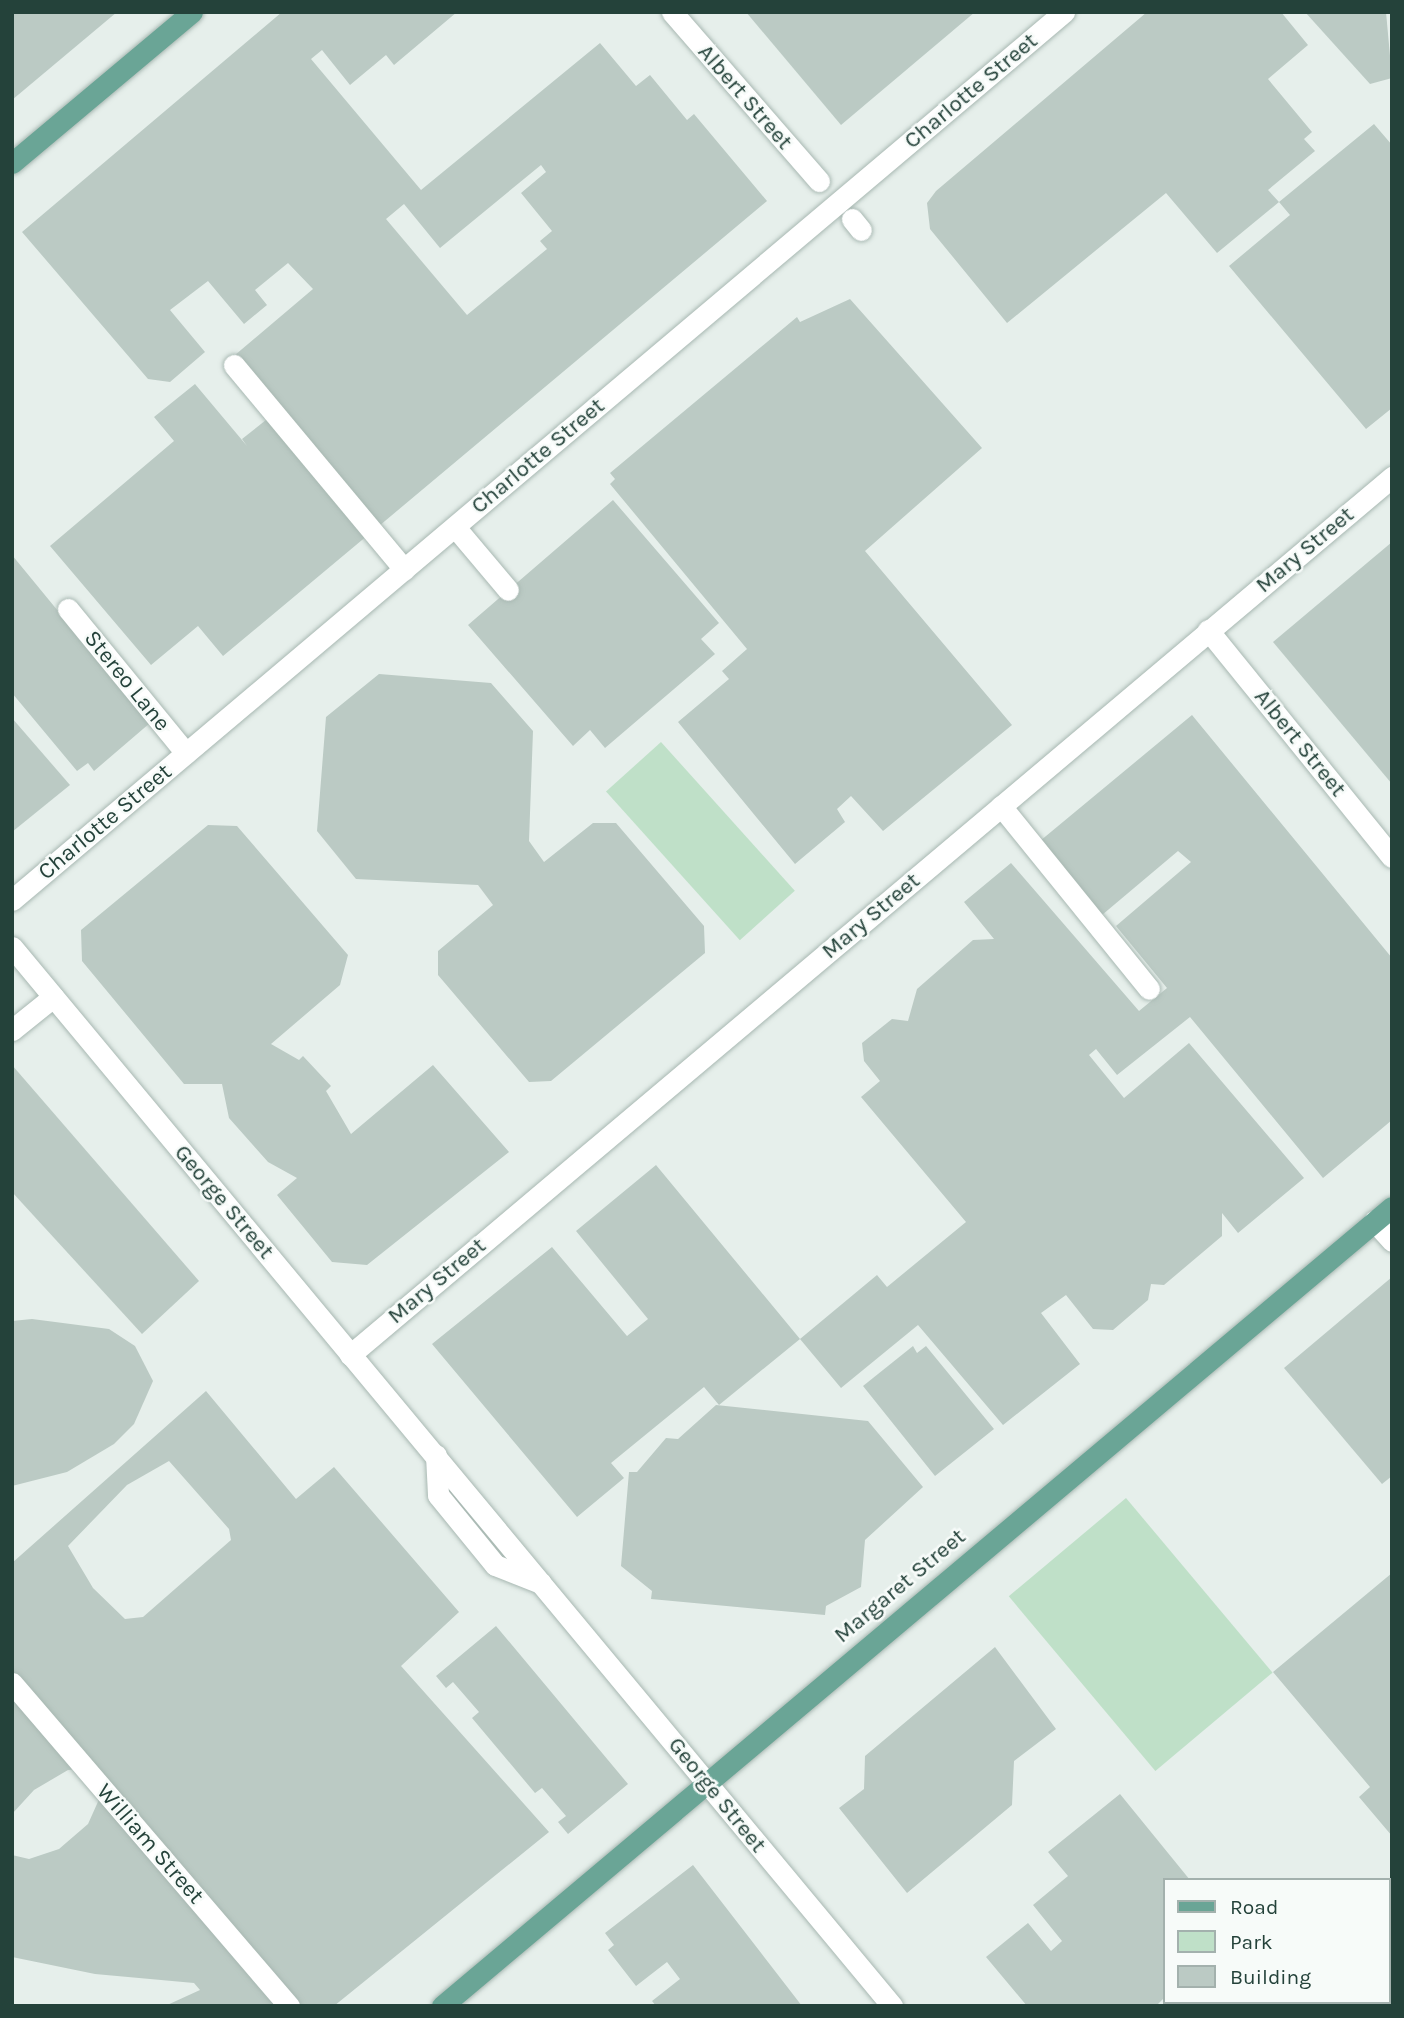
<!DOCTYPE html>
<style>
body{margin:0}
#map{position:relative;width:1404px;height:2018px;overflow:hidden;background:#e6efeb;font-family:Karla,sans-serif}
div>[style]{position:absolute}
.green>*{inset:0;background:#bfe0c8;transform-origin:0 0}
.building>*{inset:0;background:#bbcac4}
.roads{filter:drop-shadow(0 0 2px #a8b8b2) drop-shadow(0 0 2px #a8b8b2)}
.minor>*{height:21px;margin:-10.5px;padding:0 10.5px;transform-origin:10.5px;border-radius:10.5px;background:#fff}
.major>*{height:21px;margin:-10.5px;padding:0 10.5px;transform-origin:10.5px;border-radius:10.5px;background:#6aa596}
span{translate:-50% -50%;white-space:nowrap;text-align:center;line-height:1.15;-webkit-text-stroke:5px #f7fbf9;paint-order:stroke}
.street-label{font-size:23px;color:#24423a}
.frame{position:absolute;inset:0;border:14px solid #24423a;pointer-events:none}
.legend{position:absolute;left:1163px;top:1878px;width:228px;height:126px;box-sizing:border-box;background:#f7fbf9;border:2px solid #a3b1ad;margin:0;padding:9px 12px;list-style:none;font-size:21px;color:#24423a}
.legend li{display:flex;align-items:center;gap:14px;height:35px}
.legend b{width:35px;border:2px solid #a3b1ad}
</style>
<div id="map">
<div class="green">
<i style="left:661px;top:742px;width:200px;height:74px;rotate:48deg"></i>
<i style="left:1126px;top:1498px;width:228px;height:153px;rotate:50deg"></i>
</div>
<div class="building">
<i style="clip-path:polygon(12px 12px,117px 12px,12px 100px)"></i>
<i style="clip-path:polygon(evenodd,282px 12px,457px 12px,394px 65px,386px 55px,350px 85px,322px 50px,311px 59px,421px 190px,600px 43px,636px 86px,650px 75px,687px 120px,694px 114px,767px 201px,379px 526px,235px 355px,313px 289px,288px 263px,255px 290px,267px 305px,244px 324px,208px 281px,170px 310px,205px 352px,170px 382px,148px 379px,22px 232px,282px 12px,541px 165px,546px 172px,521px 193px,552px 231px,540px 241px,547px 249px,467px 315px,386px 219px,404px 204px,440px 248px,541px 165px)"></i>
<i style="clip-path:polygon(746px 12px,975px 12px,841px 125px)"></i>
<i style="clip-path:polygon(1147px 12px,1281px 12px,1308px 45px,1268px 79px,1312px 132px,1304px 139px,1315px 151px,1268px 190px,1279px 202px,1374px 124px,1392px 145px,1392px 408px,1366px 429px,1229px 266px,1290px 215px,1279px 202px,1217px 253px,1166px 193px,1007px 323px,930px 229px,927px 203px,936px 191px)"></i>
<i style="clip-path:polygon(1305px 12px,1386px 12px,1392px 78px,1370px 84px)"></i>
<i style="clip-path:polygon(850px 299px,982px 448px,865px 551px,1012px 725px,883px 831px,851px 796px,837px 809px,845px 822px,795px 864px,678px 722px,729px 679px,722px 671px,747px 649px,610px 484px,615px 479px,610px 473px,797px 317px,800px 322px)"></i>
<i style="clip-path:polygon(195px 384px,247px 446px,242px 439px,271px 416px,368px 535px,223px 656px,198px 626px,151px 665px,50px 546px,174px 441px,154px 417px)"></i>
<i style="clip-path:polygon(613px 500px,719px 623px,701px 639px,715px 654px,605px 748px,590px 730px,573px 746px,468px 625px)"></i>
<i style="clip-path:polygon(1392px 542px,1392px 784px,1273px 642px)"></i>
<i style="clip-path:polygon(12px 555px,150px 723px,94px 771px,88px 763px,77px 771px,12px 693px)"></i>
<i style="clip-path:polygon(379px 674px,491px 683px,533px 731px,529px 841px,544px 862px,593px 823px,616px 823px,704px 926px,705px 953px,551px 1081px,529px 1082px,438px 975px,438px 951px,493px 905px,478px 885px,356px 879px,317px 831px,326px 717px)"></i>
<i style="clip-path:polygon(1192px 715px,1392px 958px,1392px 1120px,1323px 1178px,1190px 1017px,1117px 1075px,1096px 1049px,1089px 1055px,1124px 1098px,1189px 1043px,1304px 1178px,1238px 1233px,1222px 1213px,1222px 1236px,1164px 1285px,1151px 1284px,1148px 1300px,1113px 1330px,1093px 1329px,1066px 1295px,1041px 1313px,1080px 1364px,1003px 1425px,918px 1325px,841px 1388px,800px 1339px,877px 1275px,887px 1287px,966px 1222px,861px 1097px,880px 1081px,864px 1061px,862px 1043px,892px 1019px,908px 1021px,917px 989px,973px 940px,994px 939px,964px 902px,1011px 863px,1139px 1011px,1167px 988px,1116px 926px,1191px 862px,1178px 851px,1102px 915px,1040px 841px)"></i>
<i style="clip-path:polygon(12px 718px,70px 785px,12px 832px)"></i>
<i style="clip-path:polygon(208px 825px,237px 826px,348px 955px,340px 985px,271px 1044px,299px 1060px,303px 1056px,331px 1086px,326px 1091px,351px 1134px,433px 1065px,509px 1152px,367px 1265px,332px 1262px,277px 1195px,297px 1178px,268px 1162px,229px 1118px,222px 1084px,184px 1084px,82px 961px,81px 930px)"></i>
<i style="clip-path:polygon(12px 1065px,199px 1281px,142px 1334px,12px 1192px)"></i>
<i style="clip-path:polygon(656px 1165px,800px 1339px,719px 1405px,704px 1387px,611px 1463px,624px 1478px,577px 1517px,432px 1344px,552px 1247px,627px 1336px,648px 1319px,576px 1231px)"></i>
<i style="clip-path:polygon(1392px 1277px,1392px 1476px,1382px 1484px,1284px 1368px)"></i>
<i style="clip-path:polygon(32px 1319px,109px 1329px,135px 1346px,153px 1381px,134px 1424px,114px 1444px,67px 1472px,12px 1486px,12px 1321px)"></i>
<i style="clip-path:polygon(913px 1346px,917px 1353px,926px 1346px,994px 1429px,935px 1476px,863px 1386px)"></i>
<i style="clip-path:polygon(evenodd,206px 1391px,296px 1499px,334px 1467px,459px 1612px,401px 1666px,549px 1832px,334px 2006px,165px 2006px,200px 1990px,194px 1983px,95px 1974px,12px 1957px,12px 1855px,29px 1859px,59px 1849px,88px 1824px,101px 1795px,80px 1769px,68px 1770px,34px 1790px,12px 1814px,12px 1563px,206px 1391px,169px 1461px,229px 1529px,231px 1540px,143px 1617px,125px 1619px,93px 1588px,68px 1546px,127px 1485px,169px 1461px)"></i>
<i style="clip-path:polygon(716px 1405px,868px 1421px,923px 1487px,865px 1540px,861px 1587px,826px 1606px,825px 1615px,651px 1599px,652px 1591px,621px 1566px,629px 1472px,637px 1472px,666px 1438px,678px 1439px)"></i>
<i style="clip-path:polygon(1392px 1573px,1392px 1836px,1359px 1797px,1370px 1787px,1273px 1672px)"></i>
<i style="clip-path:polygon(496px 1626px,628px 1784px,568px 1834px,558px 1822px,566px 1816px,542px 1788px,535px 1793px,472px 1718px,479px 1712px,453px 1682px,446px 1688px,436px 1676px)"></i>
<i style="clip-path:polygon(995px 1647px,1056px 1729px,1014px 1761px,1012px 1805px,907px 1893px,839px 1808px,864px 1789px,865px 1756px)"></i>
<i style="clip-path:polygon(1120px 1794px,1190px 1880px,1164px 1880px,1164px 1998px,1156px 2006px,1027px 2006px,986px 1957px,1028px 1923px,1051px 1951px,1062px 1941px,1033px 1905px,1068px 1876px,1048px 1852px)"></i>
<i style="clip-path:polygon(693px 1865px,802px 2006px,656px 2006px,652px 2001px,680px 1979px,667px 1962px,636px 1986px,608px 1950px,614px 1945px,605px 1933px)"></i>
</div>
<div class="roads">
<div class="minor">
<i style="left:672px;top:12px;width:224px;rotate:49deg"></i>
<i style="left:852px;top:219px;width:14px;rotate:51deg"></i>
<i style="left:234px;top:365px;width:266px;rotate:50.2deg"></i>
<i style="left:455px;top:527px;width:82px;rotate:49.9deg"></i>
<i style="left:68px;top:609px;width:186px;rotate:50.7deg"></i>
<i style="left:1208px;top:630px;width:292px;rotate:51deg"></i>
<i style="left:1001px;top:806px;width:235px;rotate:51deg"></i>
<i style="left:12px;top:900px;width:1377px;rotate:-40.17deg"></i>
<i style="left:12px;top:947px;width:1377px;rotate:50.27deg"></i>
<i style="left:12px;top:1030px;width:53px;rotate:-38.8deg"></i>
<i style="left:1374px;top:1221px;width:27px;rotate:48deg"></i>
<i style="left:350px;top:1355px;width:1363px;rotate:-40.12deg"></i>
<i style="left:436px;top:1455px;width:40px;rotate:87.1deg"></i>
<i style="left:438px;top:1495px;width:90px;rotate:50.8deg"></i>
<i style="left:495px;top:1565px;width:49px;rotate:21.4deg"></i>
<i style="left:12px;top:1683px;width:426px;rotate:49.4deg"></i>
</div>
<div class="major">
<i style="left:12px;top:163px;width:235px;rotate:-40deg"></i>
<i style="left:1388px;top:1941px;width:5px;rotate:-37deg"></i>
<i style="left:442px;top:2006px;width:1241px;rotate:-40.07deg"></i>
<i style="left:1312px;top:2006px;width:6px;rotate:-45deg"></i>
</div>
</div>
<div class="street-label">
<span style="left:971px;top:91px;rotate:-40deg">Charlotte Street</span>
<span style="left:745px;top:97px;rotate:49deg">Albert Street</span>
<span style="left:538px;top:456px;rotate:-40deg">Charlotte Street</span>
<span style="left:1305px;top:550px;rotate:-40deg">Mary Street</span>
<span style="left:127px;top:681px;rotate:51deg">Stereo Lane</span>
<span style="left:1300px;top:743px;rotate:51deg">Albert Street</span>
<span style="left:105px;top:822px;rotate:-40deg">Charlotte Street</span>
<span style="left:871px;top:916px;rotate:-40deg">Mary Street</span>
<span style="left:224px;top:1202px;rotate:50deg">George Street</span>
<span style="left:437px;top:1281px;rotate:-40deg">Mary Street</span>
<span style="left:900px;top:1586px;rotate:-40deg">Margaret Street</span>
<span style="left:717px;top:1795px;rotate:51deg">George Street</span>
<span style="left:150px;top:1844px;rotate:49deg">William Street</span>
</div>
<div class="frame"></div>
<ul class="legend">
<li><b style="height:9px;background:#6aa596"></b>Road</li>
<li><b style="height:19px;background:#bfe0c8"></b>Park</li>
<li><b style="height:19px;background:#bbcac4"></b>Building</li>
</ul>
</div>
